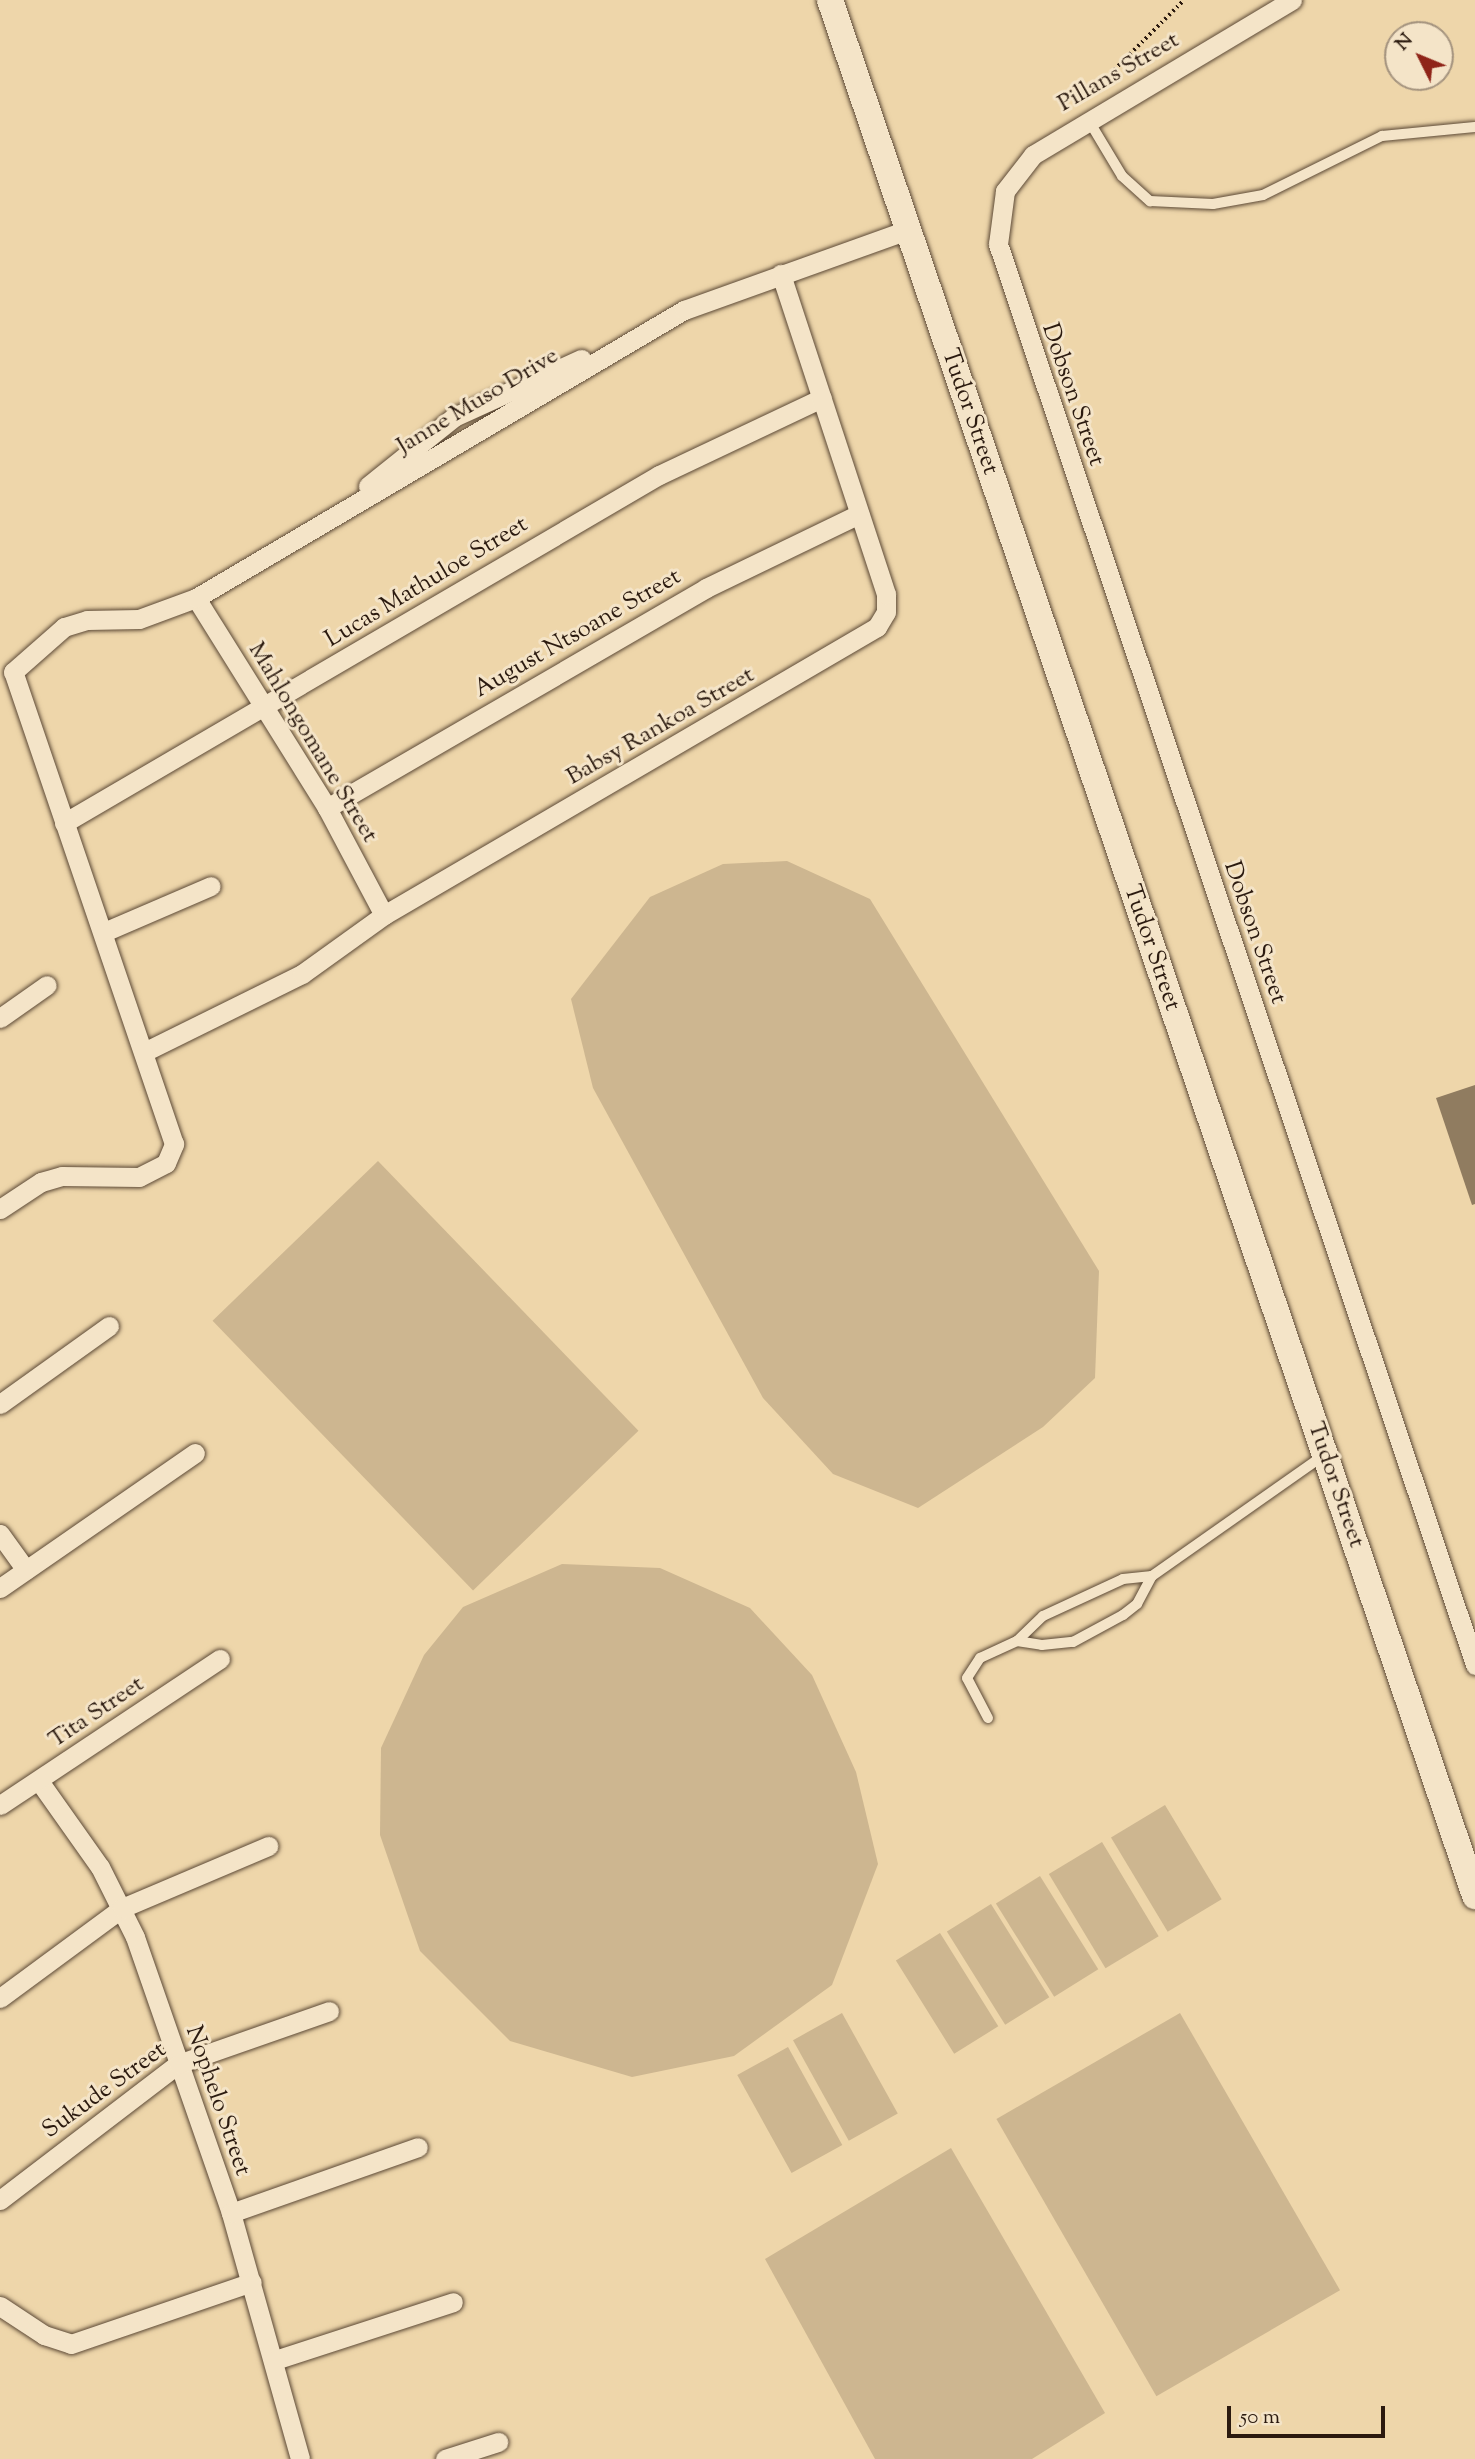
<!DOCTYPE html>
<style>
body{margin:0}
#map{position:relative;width:1475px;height:2459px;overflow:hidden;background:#eed6aa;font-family:"Sorts Mill Goudy",serif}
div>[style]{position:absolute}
.green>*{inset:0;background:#cdb690;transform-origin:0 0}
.building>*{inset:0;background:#907c60}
.path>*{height:3.5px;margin-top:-1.75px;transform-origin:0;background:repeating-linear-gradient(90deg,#2b1a0f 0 2px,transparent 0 5.5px)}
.roads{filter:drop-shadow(0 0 2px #5c4936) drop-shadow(0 0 2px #5c4936)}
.lane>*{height:10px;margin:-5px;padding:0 5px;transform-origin:5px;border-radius:5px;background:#f4e4c8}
.street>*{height:19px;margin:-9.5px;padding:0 9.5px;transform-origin:9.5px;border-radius:9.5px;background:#f4e4c8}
.secondary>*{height:26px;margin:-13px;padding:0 13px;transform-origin:13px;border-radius:13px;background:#f4e4c8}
span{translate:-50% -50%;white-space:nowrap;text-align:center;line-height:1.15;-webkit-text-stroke:6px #f4e4c8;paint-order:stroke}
.street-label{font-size:24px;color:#2b1a0f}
.north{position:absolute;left:1384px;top:21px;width:70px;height:70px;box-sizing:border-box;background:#f4e4c8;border:2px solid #a4937e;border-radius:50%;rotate:313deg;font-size:19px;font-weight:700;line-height:28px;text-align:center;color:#2b1a0f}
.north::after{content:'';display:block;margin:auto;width:24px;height:32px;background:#8f2418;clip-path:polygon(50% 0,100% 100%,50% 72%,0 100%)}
.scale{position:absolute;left:1227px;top:2406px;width:158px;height:32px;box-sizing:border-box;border:4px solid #2b1a0f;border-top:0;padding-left:9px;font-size:21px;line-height:24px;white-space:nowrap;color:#2b1a0f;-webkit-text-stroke:5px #f4e4c8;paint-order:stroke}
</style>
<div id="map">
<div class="green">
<i style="clip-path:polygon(787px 861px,870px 899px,1099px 1271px,1095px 1378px,1043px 1427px,918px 1508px,833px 1474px,763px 1398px,593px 1088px,571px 999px,650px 897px,723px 864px)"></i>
<i style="left:378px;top:1161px;width:375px;height:230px;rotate:46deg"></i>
<i style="clip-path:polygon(562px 1564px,660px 1568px,750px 1608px,812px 1675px,856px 1772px,878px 1864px,832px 1985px,734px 2056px,632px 2077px,510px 2041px,420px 1951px,380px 1835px,381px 1748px,424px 1655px,463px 1607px)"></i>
<i style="left:1165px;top:1805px;width:110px;height:63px;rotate:59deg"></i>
<i style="left:1102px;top:1842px;width:110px;height:62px;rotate:59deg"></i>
<i style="left:1040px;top:1876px;width:110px;height:52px;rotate:58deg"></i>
<i style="left:991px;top:1904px;width:110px;height:52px;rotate:58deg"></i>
<i style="left:940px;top:1933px;width:110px;height:52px;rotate:58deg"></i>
<i style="left:842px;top:2013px;width:115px;height:56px;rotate:61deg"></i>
<i style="left:1180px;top:2013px;width:320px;height:212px;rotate:60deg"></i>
<i style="left:788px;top:2047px;width:112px;height:58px;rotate:61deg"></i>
<i style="clip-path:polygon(951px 2148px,1105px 2413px,1032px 2459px,875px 2459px,765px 2259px)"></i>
</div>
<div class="building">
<i style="clip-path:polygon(1475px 1085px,1475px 1204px,1472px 1205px,1436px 1098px)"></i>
</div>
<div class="path">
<i style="left:1087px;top:97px;width:137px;rotate:-45deg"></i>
</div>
<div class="roads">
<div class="lane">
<i style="left:1089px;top:121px;width:64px;rotate:59deg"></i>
<i style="left:1122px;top:176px;width:38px;rotate:42deg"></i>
<i style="left:1150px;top:201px;width:63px;rotate:2.7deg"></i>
<i style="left:1213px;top:204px;width:51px;rotate:-10.2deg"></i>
<i style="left:1263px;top:195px;width:133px;rotate:-26.4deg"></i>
<i style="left:1382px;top:136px;width:93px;rotate:-5.5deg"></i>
<i style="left:1017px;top:1641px;width:25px;rotate:9deg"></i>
<i style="left:1042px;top:1645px;width:31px;rotate:-6deg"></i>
<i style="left:1073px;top:1642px;width:57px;rotate:-28.4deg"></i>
<i style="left:1123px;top:1615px;width:18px;rotate:-38deg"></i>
<i style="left:1137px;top:1604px;width:32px;rotate:-62deg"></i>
<i style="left:1152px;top:1576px;width:210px;rotate:-35.1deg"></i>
<i style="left:988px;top:1718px;width:45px;rotate:-117.7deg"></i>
<i style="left:967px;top:1678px;width:24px;rotate:-57deg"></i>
<i style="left:980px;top:1658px;width:41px;rotate:-24.7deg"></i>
<i style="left:1017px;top:1641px;width:36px;rotate:-44deg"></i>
<i style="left:1043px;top:1616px;width:88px;rotate:-24.8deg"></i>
<i style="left:1123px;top:1579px;width:29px;rotate:-6deg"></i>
</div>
<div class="street">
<i style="left:1292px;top:0;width:302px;rotate:149.1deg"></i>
<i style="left:1033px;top:155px;width:46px;rotate:127.9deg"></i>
<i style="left:1005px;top:191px;width:53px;rotate:97.5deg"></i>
<i style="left:998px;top:244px;width:1499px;rotate:71.44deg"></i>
<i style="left:368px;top:486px;width:110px;rotate:-38.7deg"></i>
<i style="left:454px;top:417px;width:140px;rotate:-24.5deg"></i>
<i style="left:196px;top:598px;width:248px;rotate:58deg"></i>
<i style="left:327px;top:808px;width:121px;rotate:62deg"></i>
<i style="left:13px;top:672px;width:68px;rotate:-41.4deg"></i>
<i style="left:64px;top:627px;width:24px;rotate:-17deg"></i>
<i style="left:87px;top:620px;width:52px;rotate:-1.1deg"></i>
<i style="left:139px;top:619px;width:61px;rotate:-20.2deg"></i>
<i style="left:196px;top:598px;width:567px;rotate:-30.55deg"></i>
<i style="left:684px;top:310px;width:238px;rotate:-19.7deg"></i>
<i style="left:327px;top:808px;width:438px;rotate:-30.1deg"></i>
<i style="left:706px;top:588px;width:170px;rotate:-25.8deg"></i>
<i style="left:64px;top:823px;width:689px;rotate:-30.32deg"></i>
<i style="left:659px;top:475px;width:180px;rotate:-25.3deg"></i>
<i style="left:104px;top:932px;width:116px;rotate:-23.3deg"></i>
<i style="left:0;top:1018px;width:57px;rotate:-35.1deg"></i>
<i style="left:146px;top:1051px;width:174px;rotate:-26.3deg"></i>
<i style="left:302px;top:974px;width:101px;rotate:-35.7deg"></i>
<i style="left:384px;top:915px;width:571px;rotate:-30.29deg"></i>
<i style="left:877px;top:627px;width:17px;rotate:-59deg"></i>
<i style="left:886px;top:612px;width:18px;rotate:-90deg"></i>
<i style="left:886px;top:594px;width:337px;rotate:-108.2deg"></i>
<i style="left:0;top:1209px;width:49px;rotate:-33.4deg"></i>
<i style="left:41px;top:1182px;width:22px;rotate:-16deg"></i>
<i style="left:62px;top:1176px;width:77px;rotate:0.7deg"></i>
<i style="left:139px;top:1177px;width:30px;rotate:-27deg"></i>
<i style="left:166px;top:1163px;width:21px;rotate:-67deg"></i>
<i style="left:174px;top:1144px;width:499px;rotate:-108.8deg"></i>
<i style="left:0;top:1404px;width:134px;rotate:-35.6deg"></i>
<i style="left:0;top:1534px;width:44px;rotate:54.2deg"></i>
<i style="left:0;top:1588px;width:237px;rotate:-34.7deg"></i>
<i style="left:39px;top:1781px;width:105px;rotate:54.7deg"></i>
<i style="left:100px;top:1867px;width:78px;rotate:63.4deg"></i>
<i style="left:135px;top:1937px;width:292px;rotate:70.8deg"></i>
<i style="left:231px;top:2213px;width:255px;rotate:74.3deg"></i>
<i style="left:0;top:1805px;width:264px;rotate:-33.6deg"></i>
<i style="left:0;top:1998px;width:152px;rotate:-36.4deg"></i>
<i style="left:122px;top:1908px;width:159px;rotate:-23deg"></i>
<i style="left:0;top:2200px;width:224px;rotate:-37.4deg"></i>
<i style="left:178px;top:2064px;width:160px;rotate:-19.3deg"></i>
<i style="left:231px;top:2213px;width:198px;rotate:-19.4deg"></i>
<i style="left:0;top:2306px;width:53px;rotate:33.4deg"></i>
<i style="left:44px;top:2335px;width:28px;rotate:18deg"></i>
<i style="left:71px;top:2344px;width:191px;rotate:-18.9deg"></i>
<i style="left:275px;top:2360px;width:187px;rotate:-18deg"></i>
<i style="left:445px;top:2459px;width:56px;rotate:-17.8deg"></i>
</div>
<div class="secondary">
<i style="left:830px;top:0;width:2003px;rotate:71.21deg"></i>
</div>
</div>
<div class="street-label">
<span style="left:1119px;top:73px;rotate:-30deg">Pillans Street</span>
<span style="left:1072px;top:395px;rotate:71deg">Dobson Street</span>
<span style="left:478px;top:402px;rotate:-31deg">Janne Muso Drive</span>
<span style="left:969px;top:412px;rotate:71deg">Tudor Street</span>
<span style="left:427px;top:583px;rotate:-31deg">Lucas Mathuloe Street</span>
<span style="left:578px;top:634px;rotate:-30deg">August Ntsoane Street</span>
<span style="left:661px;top:727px;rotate:-30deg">Babsy Rankoa Street</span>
<span style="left:312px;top:743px;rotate:59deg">Mahlongomane Street</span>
<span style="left:1254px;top:933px;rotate:71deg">Dobson Street</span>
<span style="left:1151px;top:948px;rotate:71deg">Tudor Street</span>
<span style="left:1335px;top:1485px;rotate:71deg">Tudor Street</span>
<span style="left:97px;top:1713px;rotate:-34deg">Tita Street</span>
<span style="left:105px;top:2091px;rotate:-36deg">Sukude Street</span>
<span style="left:217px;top:2101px;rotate:71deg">Nophelo Street</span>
</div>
<div class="north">N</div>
<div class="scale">50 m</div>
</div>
